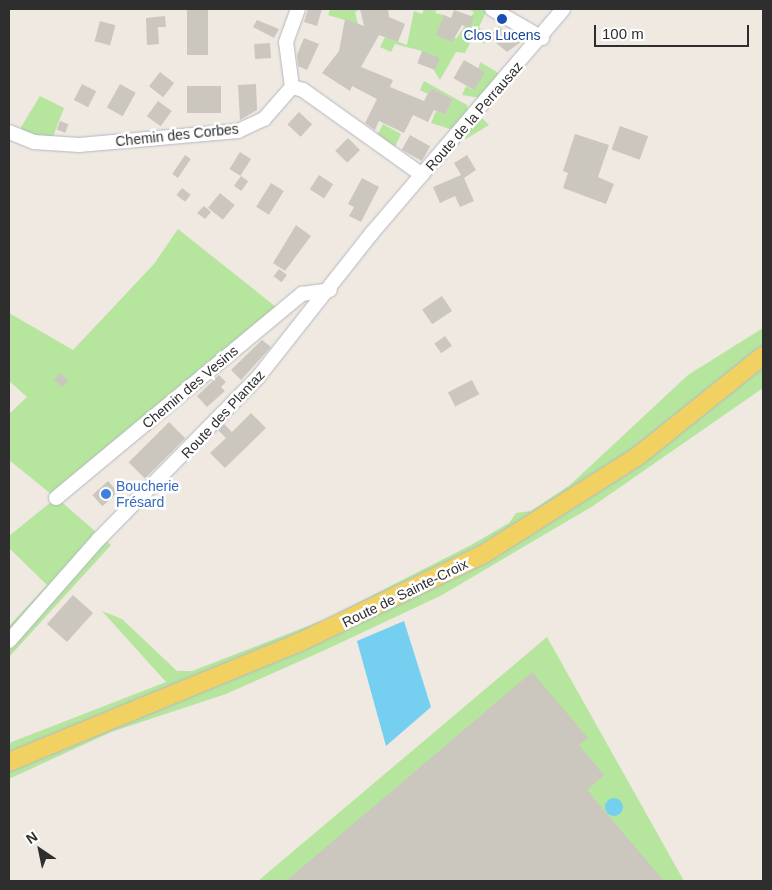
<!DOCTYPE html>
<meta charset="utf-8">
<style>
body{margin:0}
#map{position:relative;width:772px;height:890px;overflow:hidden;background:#efe9e1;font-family:Arial,sans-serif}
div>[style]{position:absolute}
.green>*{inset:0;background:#b6e59e}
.water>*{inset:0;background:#75cff0}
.round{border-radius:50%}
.building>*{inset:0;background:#cbc7bf;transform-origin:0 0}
.roads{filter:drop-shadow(0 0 1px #b4b7c1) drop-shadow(0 0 1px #b4b7c1)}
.minor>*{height:14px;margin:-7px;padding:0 7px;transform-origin:7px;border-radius:7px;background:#fff}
.major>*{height:18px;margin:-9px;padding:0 9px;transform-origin:9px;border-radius:9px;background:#f2d163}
.dots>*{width:14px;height:14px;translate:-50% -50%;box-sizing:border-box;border:2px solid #fff;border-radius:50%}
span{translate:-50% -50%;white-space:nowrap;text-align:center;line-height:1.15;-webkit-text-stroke:5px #fff;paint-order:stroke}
.transit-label{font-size:14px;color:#164399}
.street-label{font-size:14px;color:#2e2e2e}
.shop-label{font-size:14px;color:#366cbe}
.left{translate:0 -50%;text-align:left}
.frame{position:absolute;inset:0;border:10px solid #2e2e2e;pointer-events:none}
.north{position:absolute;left:15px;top:825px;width:50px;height:50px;-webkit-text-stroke:4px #fff;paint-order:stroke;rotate:326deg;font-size:14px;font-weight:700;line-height:20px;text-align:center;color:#2e2e2e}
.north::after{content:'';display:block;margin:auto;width:18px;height:22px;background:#2e2e2e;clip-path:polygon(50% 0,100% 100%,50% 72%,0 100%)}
.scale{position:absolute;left:594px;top:25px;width:155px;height:22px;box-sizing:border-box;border:2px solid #2e2e2e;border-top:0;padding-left:6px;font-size:15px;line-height:18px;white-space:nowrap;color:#2e2e2e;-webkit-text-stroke:4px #fff;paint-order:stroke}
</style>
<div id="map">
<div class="green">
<i style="clip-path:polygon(330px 9px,360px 9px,355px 12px,358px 24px,328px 15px)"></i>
<i style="clip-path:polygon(424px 9px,437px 9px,435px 13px,444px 15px,456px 39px,474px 12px,468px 9px,487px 10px,479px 27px,489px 35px,484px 44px,473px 37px,465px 53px,456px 52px,440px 80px,422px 51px,395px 44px,391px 52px,380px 47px,385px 37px,407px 45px,414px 11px,422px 14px)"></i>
<i style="clip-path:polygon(480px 62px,500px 74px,480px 98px,462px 95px,466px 86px,473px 90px)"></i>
<i style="clip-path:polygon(424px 81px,467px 105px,468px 112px,453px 130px,431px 123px,436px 111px,445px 115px,453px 99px,431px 88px,428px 94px,420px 90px)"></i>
<i style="clip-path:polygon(40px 96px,64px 108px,52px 139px,23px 133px,21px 127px)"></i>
<i style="clip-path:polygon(480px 116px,489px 125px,466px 139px,463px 136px)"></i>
<i style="clip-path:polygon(383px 124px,401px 134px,394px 149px,377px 136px)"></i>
<i style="clip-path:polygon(178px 229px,281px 311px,57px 498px,111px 545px,9px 657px,9px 626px,47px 585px,9px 548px,9px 536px,56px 498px,9px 460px,9px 414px,27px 397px,9px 381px,9px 313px,73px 350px,154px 264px)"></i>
<i style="clip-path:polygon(763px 328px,763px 388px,593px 506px,442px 595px,325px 650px,226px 694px,111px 732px,9px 779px,9px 743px,166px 682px,102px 611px,122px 619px,177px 671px,192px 671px,326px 619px,471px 545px,509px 523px,516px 513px,531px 511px,570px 485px,688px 375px)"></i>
<i style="clip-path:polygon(547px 637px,684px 881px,258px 881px)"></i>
</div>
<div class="water">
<i style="clip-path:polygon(404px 621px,431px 707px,386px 746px,357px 641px)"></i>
<i class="round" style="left:605px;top:798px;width:18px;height:18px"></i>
</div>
<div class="building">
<i style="left:187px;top:9px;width:21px;height:46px"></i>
<i style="clip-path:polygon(308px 9px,322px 9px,317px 26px,304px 22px)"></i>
<i style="clip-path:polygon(360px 9px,388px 9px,389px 17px,405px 24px,398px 42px,379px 35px,361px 67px,393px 80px,390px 87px,424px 101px,431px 88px,453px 99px,445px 115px,434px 110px,428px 122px,413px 115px,404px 133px,379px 121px,375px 130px,365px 123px,377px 99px,352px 86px,350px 91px,322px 73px,339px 51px,345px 19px,364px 26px)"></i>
<i style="clip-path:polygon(454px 10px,474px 17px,470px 28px,462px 25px,452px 42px,436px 35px,444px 15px,451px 18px)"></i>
<i style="clip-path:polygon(165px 16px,166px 27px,158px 27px,159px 44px,147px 45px,146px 18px)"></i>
<i style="clip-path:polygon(257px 20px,279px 29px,274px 38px,253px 27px)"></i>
<i style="left:100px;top:21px;width:16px;height:21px;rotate:15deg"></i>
<i style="clip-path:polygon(499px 26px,510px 35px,513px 31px,525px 39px,507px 52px,489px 37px)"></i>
<i style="clip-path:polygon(304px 38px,319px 44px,307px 70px,298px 66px,297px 55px)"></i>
<i style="left:270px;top:43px;width:15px;height:16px;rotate:86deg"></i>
<i style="left:422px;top:51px;width:19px;height:13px;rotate:21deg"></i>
<i style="left:464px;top:60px;width:24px;height:21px;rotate:30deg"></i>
<i style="left:160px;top:72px;width:18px;height:18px;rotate:38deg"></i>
<i style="left:82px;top:84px;width:16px;height:18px;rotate:27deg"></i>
<i style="left:120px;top:84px;width:18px;height:27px;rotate:29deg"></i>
<i style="clip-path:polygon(256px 84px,257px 110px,240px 120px,238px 85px)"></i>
<i style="left:187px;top:86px;width:34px;height:27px"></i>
<i style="left:158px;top:101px;width:17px;height:19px;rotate:36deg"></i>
<i style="left:299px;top:112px;width:18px;height:17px;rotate:43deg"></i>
<i style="left:60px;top:121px;width:9px;height:9px;rotate:21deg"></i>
<i style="left:620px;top:126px;width:30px;height:25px;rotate:20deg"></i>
<i style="clip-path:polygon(575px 134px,609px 145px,598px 177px,614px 184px,606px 204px,563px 188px,568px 173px,563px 171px)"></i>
<i style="left:410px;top:135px;width:23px;height:17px;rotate:29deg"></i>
<i style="left:348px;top:138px;width:17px;height:18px;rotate:45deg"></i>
<i style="left:240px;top:152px;width:13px;height:20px;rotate:32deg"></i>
<i style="left:185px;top:155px;width:7px;height:23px;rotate:34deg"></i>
<i style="clip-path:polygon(467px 155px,476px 170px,464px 178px,474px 201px,460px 207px,455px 196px,440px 203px,433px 187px,461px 175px,454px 163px)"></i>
<i style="left:319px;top:175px;width:17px;height:17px;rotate:33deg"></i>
<i style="left:241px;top:176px;width:9px;height:12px;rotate:36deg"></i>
<i style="clip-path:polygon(362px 178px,379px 187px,361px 222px,349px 216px,354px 207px,348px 204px)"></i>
<i style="left:271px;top:183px;width:15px;height:28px;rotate:32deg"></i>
<i style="left:182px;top:188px;width:11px;height:9px;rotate:38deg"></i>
<i style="left:220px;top:193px;width:19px;height:19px;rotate:39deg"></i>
<i style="clip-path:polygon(204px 206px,211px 212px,205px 219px,197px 213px)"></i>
<i style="clip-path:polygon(296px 225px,311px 236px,285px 271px,273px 263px)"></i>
<i style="left:279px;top:269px;width:10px;height:9px;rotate:37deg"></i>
<i style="left:442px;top:296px;width:18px;height:24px;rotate:56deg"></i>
<i style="left:445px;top:336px;width:12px;height:13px;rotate:55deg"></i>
<i style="clip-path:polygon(262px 340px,271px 347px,241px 380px,231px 370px)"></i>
<i style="left:60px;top:373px;width:11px;height:9px;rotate:41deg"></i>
<i style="clip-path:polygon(219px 375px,226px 382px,221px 387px,225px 391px,207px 407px,197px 396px)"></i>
<i style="left:472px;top:380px;width:16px;height:27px;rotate:63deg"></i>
<i style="clip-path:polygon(251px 413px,266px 428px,225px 468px,210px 453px,226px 438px,218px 430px,224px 424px,232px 432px)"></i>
<i style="left:169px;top:422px;width:23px;height:57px;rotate:45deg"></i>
<i style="left:108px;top:481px;width:15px;height:21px;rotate:48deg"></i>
<i style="left:73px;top:595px;width:27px;height:39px;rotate:42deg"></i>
<i style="clip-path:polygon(532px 672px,588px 738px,579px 745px,604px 775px,587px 790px,664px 881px,286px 881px)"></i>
</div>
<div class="roads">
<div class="minor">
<i style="left:492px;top:9px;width:58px;rotate:30.1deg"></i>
<i style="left:292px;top:87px;width:45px;rotate:-97.6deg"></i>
<i style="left:286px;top:42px;width:35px;rotate:-70deg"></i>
<i style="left:9px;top:132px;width:27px;rotate:22deg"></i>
<i style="left:34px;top:142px;width:45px;rotate:3.8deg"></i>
<i style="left:79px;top:145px;width:160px;rotate:-5deg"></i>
<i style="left:238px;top:131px;width:29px;rotate:-25deg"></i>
<i style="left:264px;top:119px;width:43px;rotate:-48.8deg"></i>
<i style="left:292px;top:87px;width:11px;rotate:15deg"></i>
<i style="left:303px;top:90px;width:146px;rotate:35.5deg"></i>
<i style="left:56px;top:498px;width:320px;rotate:-39.7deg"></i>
<i style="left:302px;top:294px;width:28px;rotate:-8deg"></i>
<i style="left:9px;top:641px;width:136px;rotate:-48.6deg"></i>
<i style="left:99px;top:539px;width:228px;rotate:-45.5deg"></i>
<i style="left:259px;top:376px;width:182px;rotate:-51.7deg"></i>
<i style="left:372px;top:233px;width:294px;rotate:-49.5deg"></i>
</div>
<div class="major">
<i style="left:9px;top:762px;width:313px;rotate:-22.4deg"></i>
<i style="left:298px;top:643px;width:204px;rotate:-25.6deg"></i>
<i style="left:482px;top:555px;width:185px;rotate:-32.4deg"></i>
<i style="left:638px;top:456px;width:160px;rotate:-38.7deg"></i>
</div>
</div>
<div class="dots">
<i style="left:502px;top:19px;background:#1a4fb4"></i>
<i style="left:106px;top:494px;background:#3f7fe0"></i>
</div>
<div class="transit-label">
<span style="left:502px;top:35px">Clos Lucens</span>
</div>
<div class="street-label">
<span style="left:474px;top:116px;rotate:-49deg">Route de la Perrausaz</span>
<span style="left:177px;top:135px;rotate:-6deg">Chemin des Corbes</span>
<span style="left:190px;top:387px;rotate:-40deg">Chemin des Vesins</span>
<span style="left:223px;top:414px;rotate:-47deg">Route des Plantaz</span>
<span style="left:405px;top:593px;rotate:-26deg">Route de Sainte-Croix</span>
</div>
<div class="shop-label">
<span class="left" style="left:116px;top:494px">Boucherie<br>Frésard</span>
</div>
<div class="frame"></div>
<div class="north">N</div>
<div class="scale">100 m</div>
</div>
